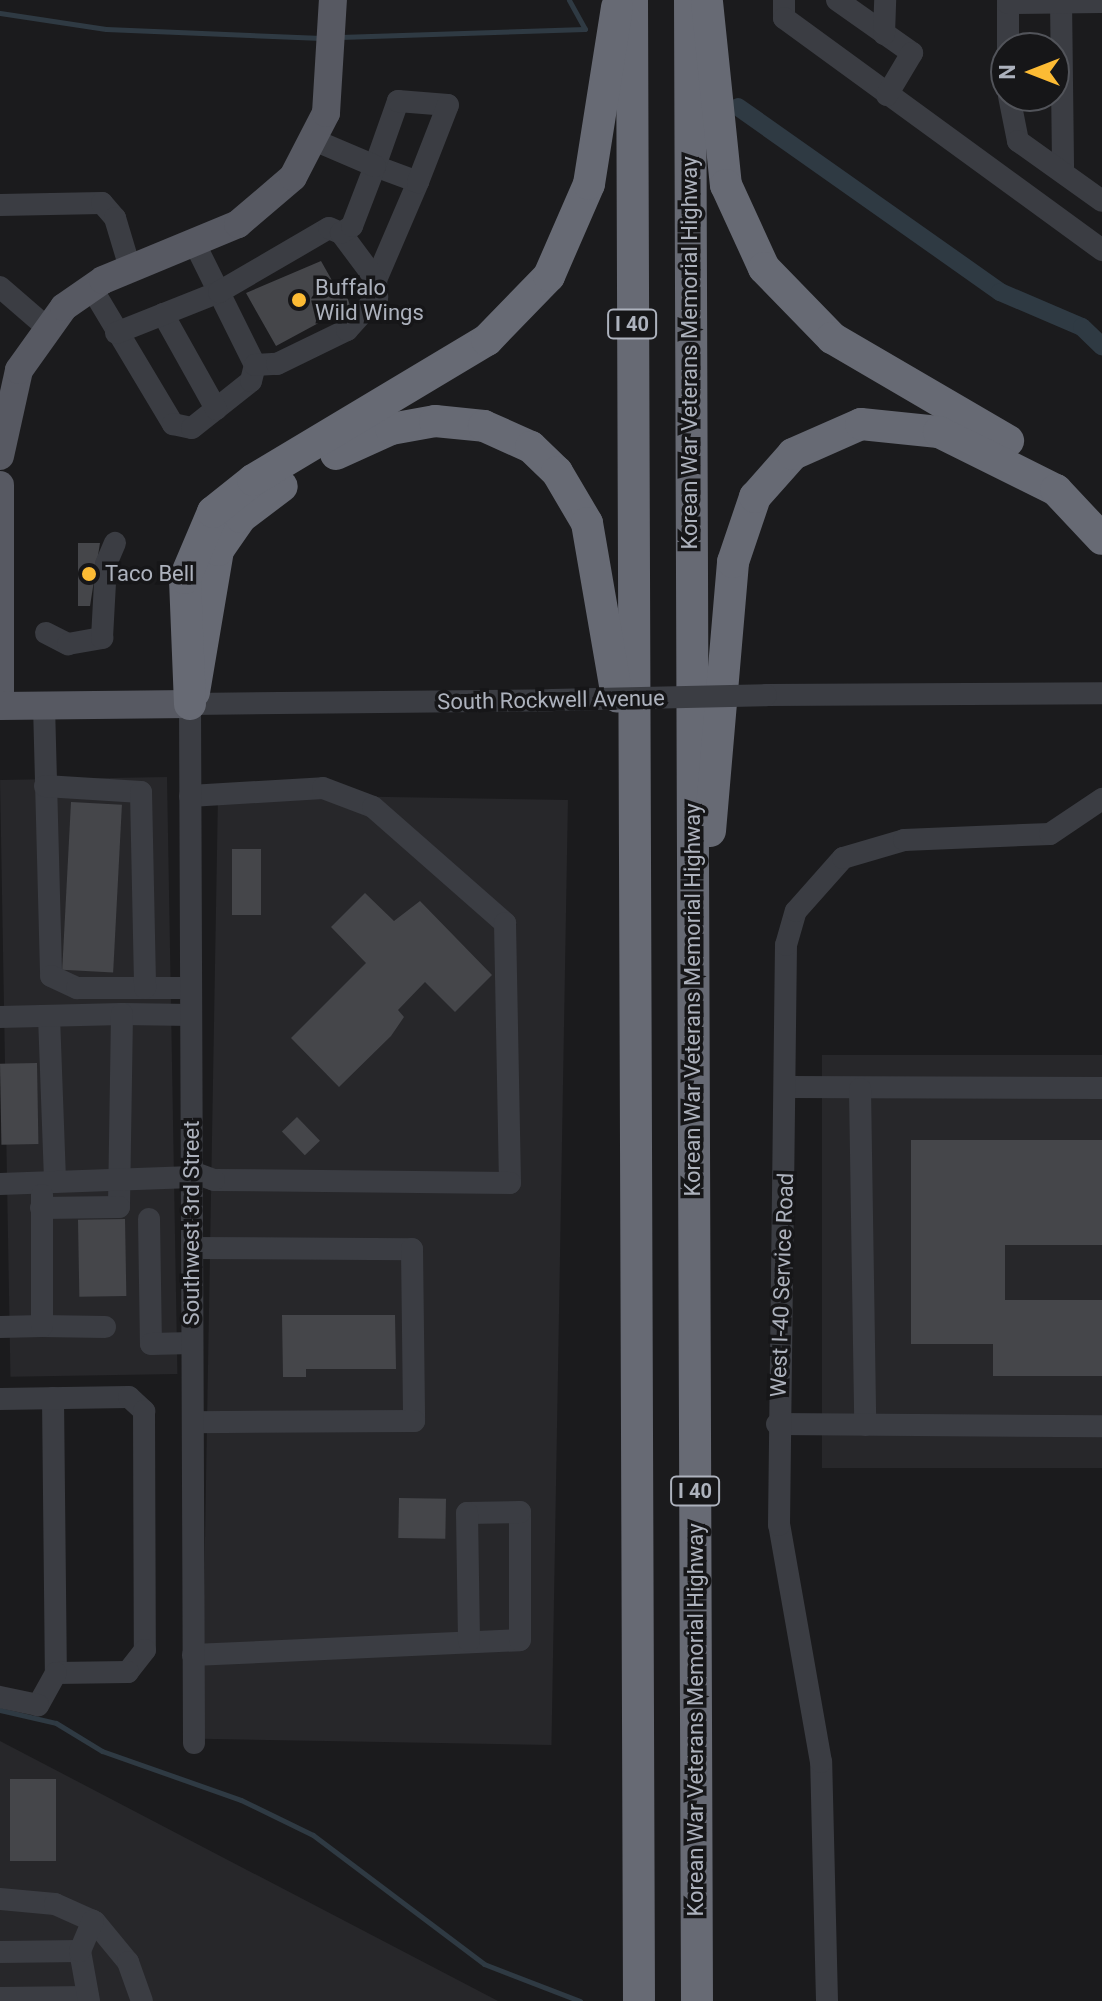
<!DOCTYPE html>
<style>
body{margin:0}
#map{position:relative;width:1102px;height:2001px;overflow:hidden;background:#1b1b1d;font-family:Roboto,sans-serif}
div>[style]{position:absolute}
.built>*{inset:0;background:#27272a;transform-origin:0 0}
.stream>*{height:5px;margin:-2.5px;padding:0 2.5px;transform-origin:2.5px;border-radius:2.5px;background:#2f3a43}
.canal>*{height:18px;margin:-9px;padding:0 9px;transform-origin:9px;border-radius:9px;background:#2f3a43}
.building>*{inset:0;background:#45464a;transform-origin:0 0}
.minor>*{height:22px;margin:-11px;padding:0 11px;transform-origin:11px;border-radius:11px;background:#3b3d43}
.major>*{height:28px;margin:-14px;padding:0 14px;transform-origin:14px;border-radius:14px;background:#575962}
.highway>*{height:32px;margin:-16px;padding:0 16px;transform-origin:16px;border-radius:16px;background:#676a74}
.minor-bridge>*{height:22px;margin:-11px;padding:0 11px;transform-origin:11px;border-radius:11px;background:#3b3d43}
.dots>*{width:22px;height:22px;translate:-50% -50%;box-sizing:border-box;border:4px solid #161618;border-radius:50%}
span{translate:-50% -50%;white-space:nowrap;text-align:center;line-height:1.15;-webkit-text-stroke:7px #161618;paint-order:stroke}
.shield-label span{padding:2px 6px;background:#161618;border:2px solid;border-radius:6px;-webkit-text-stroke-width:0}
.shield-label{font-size:20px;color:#adb2bd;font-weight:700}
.poi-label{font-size:22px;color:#adb2bd}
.left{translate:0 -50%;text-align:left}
.street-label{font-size:22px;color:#adb2bd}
.north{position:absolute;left:990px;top:32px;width:80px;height:80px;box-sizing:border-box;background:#161618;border:2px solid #52545a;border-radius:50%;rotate:270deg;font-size:22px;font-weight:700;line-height:32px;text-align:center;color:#adb2bd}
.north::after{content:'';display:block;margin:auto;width:28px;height:36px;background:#fcbb34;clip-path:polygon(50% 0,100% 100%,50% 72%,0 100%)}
</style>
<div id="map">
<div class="built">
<i style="left:167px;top:777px;width:597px;height:167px;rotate:89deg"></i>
<i style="left:218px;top:794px;width:350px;height:945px;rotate:1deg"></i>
<i style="left:1102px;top:1055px;width:413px;height:280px;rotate:90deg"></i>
<i style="clip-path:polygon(0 1741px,498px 2001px,0 2001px)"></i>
</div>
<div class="stream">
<i style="left:0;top:13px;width:107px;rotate:8.6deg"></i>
<i style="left:106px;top:29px;width:216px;rotate:2.4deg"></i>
<i style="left:340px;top:37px;width:245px;rotate:-1.9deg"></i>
<i style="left:585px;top:29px;width:33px;rotate:-119deg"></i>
<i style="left:0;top:1710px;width:57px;rotate:13.1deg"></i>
<i style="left:56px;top:1723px;width:54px;rotate:31.3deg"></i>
<i style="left:102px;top:1751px;width:147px;rotate:19.4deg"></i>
<i style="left:241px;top:1800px;width:80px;rotate:25.9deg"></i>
<i style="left:313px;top:1835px;width:214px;rotate:37deg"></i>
<i style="left:484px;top:1964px;width:103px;rotate:21.1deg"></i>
</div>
<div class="canal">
<i style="left:738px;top:107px;width:321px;rotate:35.2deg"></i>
<i style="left:1000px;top:292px;width:89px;rotate:23.1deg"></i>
<i style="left:1082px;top:327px;width:28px;rotate:44deg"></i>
</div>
<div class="building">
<i style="clip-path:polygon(321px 261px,334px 284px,343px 283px,350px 306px,276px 346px,246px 293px)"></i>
<i style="clip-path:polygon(78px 543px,100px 543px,90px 606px,78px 606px)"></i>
<i style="left:71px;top:802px;width:51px;height:168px;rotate:3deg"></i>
<i style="left:232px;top:849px;width:29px;height:66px"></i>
<i style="clip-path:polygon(365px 893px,394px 921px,420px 901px,492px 975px,455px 1012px,425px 982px,398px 1010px,404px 1017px,391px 1036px,339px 1087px,291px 1038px,366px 963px,331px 927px)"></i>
<i style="left:37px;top:1063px;width:81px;height:37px;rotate:89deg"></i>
<i style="left:297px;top:1117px;width:33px;height:21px;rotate:46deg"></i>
<i style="clip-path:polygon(911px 1140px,1102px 1140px,1102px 1245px,1005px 1245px,1005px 1300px,1102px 1300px,1102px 1376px,993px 1376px,993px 1344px,911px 1344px)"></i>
<i style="left:125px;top:1219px;width:77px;height:47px;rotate:89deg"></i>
<i style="clip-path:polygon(282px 1315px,395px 1315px,396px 1369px,306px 1369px,306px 1377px,283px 1377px)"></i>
<i style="left:399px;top:1498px;width:47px;height:40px;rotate:1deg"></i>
<i style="left:10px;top:1779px;width:46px;height:82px"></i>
</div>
<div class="minor">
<i style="left:784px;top:0;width:18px;rotate:90deg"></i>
<i style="left:784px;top:18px;width:394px;rotate:36.1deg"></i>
<i style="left:837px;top:0;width:92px;rotate:35.2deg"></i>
<i style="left:912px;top:53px;width:49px;rotate:120.8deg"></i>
<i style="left:1008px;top:0;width:48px;rotate:90deg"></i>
<i style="left:1061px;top:0;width:172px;rotate:89.3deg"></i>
<i style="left:1008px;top:3px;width:94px;rotate:-0.6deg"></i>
<i style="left:884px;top:34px;width:34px;rotate:-88deg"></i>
<i style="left:1009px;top:96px;width:46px;rotate:78.7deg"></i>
<i style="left:1018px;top:141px;width:103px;rotate:35.5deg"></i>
<i style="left:0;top:205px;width:102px;rotate:-1.1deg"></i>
<i style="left:102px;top:203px;width:20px;rotate:49deg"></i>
<i style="left:115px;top:218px;width:52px;rotate:73.3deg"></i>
<i style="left:376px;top:280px;width:107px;rotate:-66.8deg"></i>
<i style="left:418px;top:182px;width:46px;rotate:-159.6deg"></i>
<i style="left:375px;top:166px;width:69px;rotate:-70.5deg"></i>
<i style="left:398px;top:101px;width:50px;rotate:4.6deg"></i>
<i style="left:448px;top:105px;width:83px;rotate:111.3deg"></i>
<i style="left:0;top:287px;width:60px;rotate:40.9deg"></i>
<i style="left:91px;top:287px;width:160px;rotate:59.1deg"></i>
<i style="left:173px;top:424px;width:19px;rotate:12deg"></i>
<i style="left:192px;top:428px;width:75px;rotate:-38.5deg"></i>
<i style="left:251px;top:381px;width:16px;rotate:-76deg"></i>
<i style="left:255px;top:365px;width:135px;rotate:-116.4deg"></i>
<i style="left:163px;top:314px;width:109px;rotate:60.8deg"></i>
<i style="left:116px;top:333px;width:111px;rotate:-21.7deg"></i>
<i style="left:219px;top:292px;width:127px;rotate:-30.2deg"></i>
<i style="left:329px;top:228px;width:13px;rotate:23deg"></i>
<i style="left:255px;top:365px;width:22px;rotate:-3deg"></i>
<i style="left:277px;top:364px;width:78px;rotate:-25.9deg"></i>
<i style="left:347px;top:330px;width:45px;rotate:-47.7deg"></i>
<i style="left:377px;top:297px;width:17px;rotate:-93deg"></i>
<i style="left:376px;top:280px;width:59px;rotate:-126.7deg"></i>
<i style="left:341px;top:233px;width:13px;rotate:-32deg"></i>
<i style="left:352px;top:226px;width:64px;rotate:-69deg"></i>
<i style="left:375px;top:166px;width:64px;rotate:-157deg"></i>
<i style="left:46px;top:633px;width:25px;rotate:27deg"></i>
<i style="left:68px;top:644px;width:35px;rotate:-10deg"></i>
<i style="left:102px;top:638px;width:74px;rotate:-86.9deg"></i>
<i style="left:106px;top:564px;width:23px;rotate:-67deg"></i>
<i style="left:766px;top:695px;width:336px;rotate:-0.3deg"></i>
<i style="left:44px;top:705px;width:271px;rotate:88.5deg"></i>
<i style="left:51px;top:976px;width:29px;rotate:25deg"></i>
<i style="left:77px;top:988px;width:114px"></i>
<i style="left:45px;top:786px;width:96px;rotate:3.6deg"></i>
<i style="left:141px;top:792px;width:196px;rotate:88.8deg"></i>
<i style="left:190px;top:796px;width:133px;rotate:-3.4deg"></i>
<i style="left:323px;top:788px;width:53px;rotate:20.8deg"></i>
<i style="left:373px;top:807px;width:176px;rotate:41.3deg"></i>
<i style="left:505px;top:923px;width:260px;rotate:88.9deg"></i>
<i style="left:510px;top:1183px;width:296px;rotate:-179.4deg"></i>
<i style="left:214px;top:1180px;width:23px;rotate:-160deg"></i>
<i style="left:122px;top:1014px;width:69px;rotate:0.8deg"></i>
<i style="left:49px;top:1016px;width:166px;rotate:87.9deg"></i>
<i style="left:0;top:1017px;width:122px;rotate:-1.4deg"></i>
<i style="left:122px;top:1014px;width:193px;rotate:90.9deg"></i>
<i style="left:119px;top:1207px;width:78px;rotate:179.3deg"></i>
<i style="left:787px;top:1087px;width:315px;rotate:0.2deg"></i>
<i style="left:860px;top:1089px;width:336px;rotate:89.1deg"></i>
<i style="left:0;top:1184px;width:192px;rotate:-2.1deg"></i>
<i style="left:149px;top:1219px;width:125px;rotate:89.1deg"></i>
<i style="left:151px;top:1344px;width:41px;rotate:-1.4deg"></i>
<i style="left:192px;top:1248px;width:220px;rotate:0.3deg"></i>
<i style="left:412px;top:1249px;width:172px;rotate:89.3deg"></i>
<i style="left:414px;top:1421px;width:221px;rotate:179.7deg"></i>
<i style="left:42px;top:1326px;width:63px;rotate:0.9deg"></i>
<i style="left:0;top:1327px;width:42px;rotate:-1.4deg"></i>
<i style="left:42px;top:1326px;width:131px;rotate:-90deg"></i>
<i style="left:53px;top:1398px;width:275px;rotate:89.4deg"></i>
<i style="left:0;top:1399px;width:129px;rotate:-0.9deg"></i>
<i style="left:129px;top:1397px;width:21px;rotate:43deg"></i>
<i style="left:144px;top:1411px;width:239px;rotate:89.8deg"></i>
<i style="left:145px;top:1650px;width:28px;rotate:128deg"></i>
<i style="left:128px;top:1672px;width:72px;rotate:179.2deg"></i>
<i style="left:56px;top:1673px;width:37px;rotate:119deg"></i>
<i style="left:38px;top:1705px;width:39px;rotate:-168deg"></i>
<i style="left:777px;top:1424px;width:325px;rotate:0.4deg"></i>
<i style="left:193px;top:1655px;width:327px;rotate:-2.6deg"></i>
<i style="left:520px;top:1640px;width:128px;rotate:-90deg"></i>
<i style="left:520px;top:1512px;width:53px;rotate:178.9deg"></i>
<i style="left:467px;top:1513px;width:128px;rotate:89.1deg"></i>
<i style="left:194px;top:1743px;width:1039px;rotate:-90.22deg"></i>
<i style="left:190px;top:704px;width:362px;rotate:-0.6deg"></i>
<i style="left:0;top:1899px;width:55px;rotate:5.2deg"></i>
<i style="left:55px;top:1904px;width:44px;rotate:24.2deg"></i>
<i style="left:95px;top:1922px;width:52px;rotate:50.5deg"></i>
<i style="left:128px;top:1962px;width:41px;rotate:70.3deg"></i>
<i style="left:0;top:1952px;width:80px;rotate:-0.7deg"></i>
<i style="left:0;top:1998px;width:88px;rotate:-0.7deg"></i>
<i style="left:89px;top:2001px;width:51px;rotate:-100.2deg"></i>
<i style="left:80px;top:1951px;width:33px;rotate:-67deg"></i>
<i style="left:827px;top:2001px;width:239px;rotate:-91.4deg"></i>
<i style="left:821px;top:1762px;width:241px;rotate:-100deg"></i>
<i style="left:779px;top:1525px;width:580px;rotate:-89.31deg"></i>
<i style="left:786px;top:945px;width:35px;rotate:-74deg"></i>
<i style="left:796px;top:911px;width:71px;rotate:-48.4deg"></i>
<i style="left:843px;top:858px;width:64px;rotate:-16.4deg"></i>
<i style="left:904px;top:840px;width:146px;rotate:-2.4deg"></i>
<i style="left:1050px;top:834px;width:63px;rotate:-33.9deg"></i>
</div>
<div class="major">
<i style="left:0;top:456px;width:88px;rotate:-77.5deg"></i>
<i style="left:19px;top:370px;width:77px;rotate:-54.5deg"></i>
<i style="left:64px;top:307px;width:47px;rotate:-34.7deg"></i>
<i style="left:103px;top:280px;width:146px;rotate:-22.5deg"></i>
<i style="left:238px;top:224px;width:72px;rotate:-40.5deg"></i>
<i style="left:293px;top:177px;width:72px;rotate:-62.7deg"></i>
<i style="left:326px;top:113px;width:113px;rotate:-86.5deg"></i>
<i style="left:0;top:485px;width:221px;rotate:90deg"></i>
<i style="left:0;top:706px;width:190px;rotate:-0.6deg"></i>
</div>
<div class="highway">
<i style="left:632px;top:0;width:2001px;rotate:89.8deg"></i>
<i style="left:690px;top:0;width:2001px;rotate:89.8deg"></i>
<i style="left:707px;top:2px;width:184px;rotate:84.1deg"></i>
<i style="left:726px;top:185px;width:91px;rotate:65.4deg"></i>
<i style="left:764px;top:268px;width:98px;rotate:45.8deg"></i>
<i style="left:832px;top:338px;width:204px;rotate:30.3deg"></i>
<i style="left:336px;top:454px;width:60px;rotate:-24.4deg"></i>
<i style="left:391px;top:429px;width:45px;rotate:-10.3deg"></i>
<i style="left:435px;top:421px;width:49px;rotate:5.8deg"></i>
<i style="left:484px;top:426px;width:51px;rotate:24.1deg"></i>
<i style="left:531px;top:447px;width:36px;rotate:44deg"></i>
<i style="left:557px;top:472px;width:59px;rotate:59.5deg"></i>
<i style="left:587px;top:523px;width:176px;rotate:80.2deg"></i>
<i style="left:194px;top:692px;width:144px;rotate:-80.4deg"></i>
<i style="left:218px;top:550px;width:40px;rotate:-55.1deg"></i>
<i style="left:241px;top:517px;width:51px;rotate:-37.1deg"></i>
<i style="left:190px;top:704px;width:126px;rotate:-92.3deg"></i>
<i style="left:185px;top:578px;width:72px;rotate:-67deg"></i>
<i style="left:213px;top:512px;width:51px;rotate:-38.7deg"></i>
<i style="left:253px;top:480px;width:273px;rotate:-30.9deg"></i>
<i style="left:487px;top:340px;width:89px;rotate:-45.9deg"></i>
<i style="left:549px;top:276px;width:100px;rotate:-66.5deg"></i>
<i style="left:589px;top:184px;width:179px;rotate:-81deg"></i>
<i style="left:710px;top:831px;width:270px;rotate:-85.1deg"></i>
<i style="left:733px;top:562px;width:69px;rotate:-71.3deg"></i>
<i style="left:755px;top:497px;width:57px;rotate:-48.5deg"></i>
<i style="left:793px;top:454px;width:74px;rotate:-23.8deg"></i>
<i style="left:861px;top:424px;width:78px;rotate:5.9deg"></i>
<i style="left:939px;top:432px;width:131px;rotate:26.4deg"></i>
<i style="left:1056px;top:490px;width:67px;rotate:46.8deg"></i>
</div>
<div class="minor-bridge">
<i style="left:552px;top:700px;width:214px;rotate:-1.3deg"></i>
</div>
<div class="dots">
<i style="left:299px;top:300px;background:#fcbb34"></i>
<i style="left:89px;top:574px;background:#fcbb34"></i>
</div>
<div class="shield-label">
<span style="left:632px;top:324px">I 40</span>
<span style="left:695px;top:1491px">I 40</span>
</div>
<div class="poi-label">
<span class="left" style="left:315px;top:300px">Buffalo<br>Wild Wings</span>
<span class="left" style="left:105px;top:574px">Taco Bell</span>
</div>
<div class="street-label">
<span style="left:690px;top:353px;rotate:-90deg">Korean War Veterans Memorial Highway</span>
<span style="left:551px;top:700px;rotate:-1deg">South Rockwell Avenue</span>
<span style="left:693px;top:1000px;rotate:-90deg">Korean War Veterans Memorial Highway</span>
<span style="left:192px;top:1223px;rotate:-90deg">Southwest 3rd Street</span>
<span style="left:782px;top:1285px;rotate:-88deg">West I-40 Service Road</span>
<span style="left:696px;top:1720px;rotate:-90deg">Korean War Veterans Memorial Highway</span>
</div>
<div class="north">N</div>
</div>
